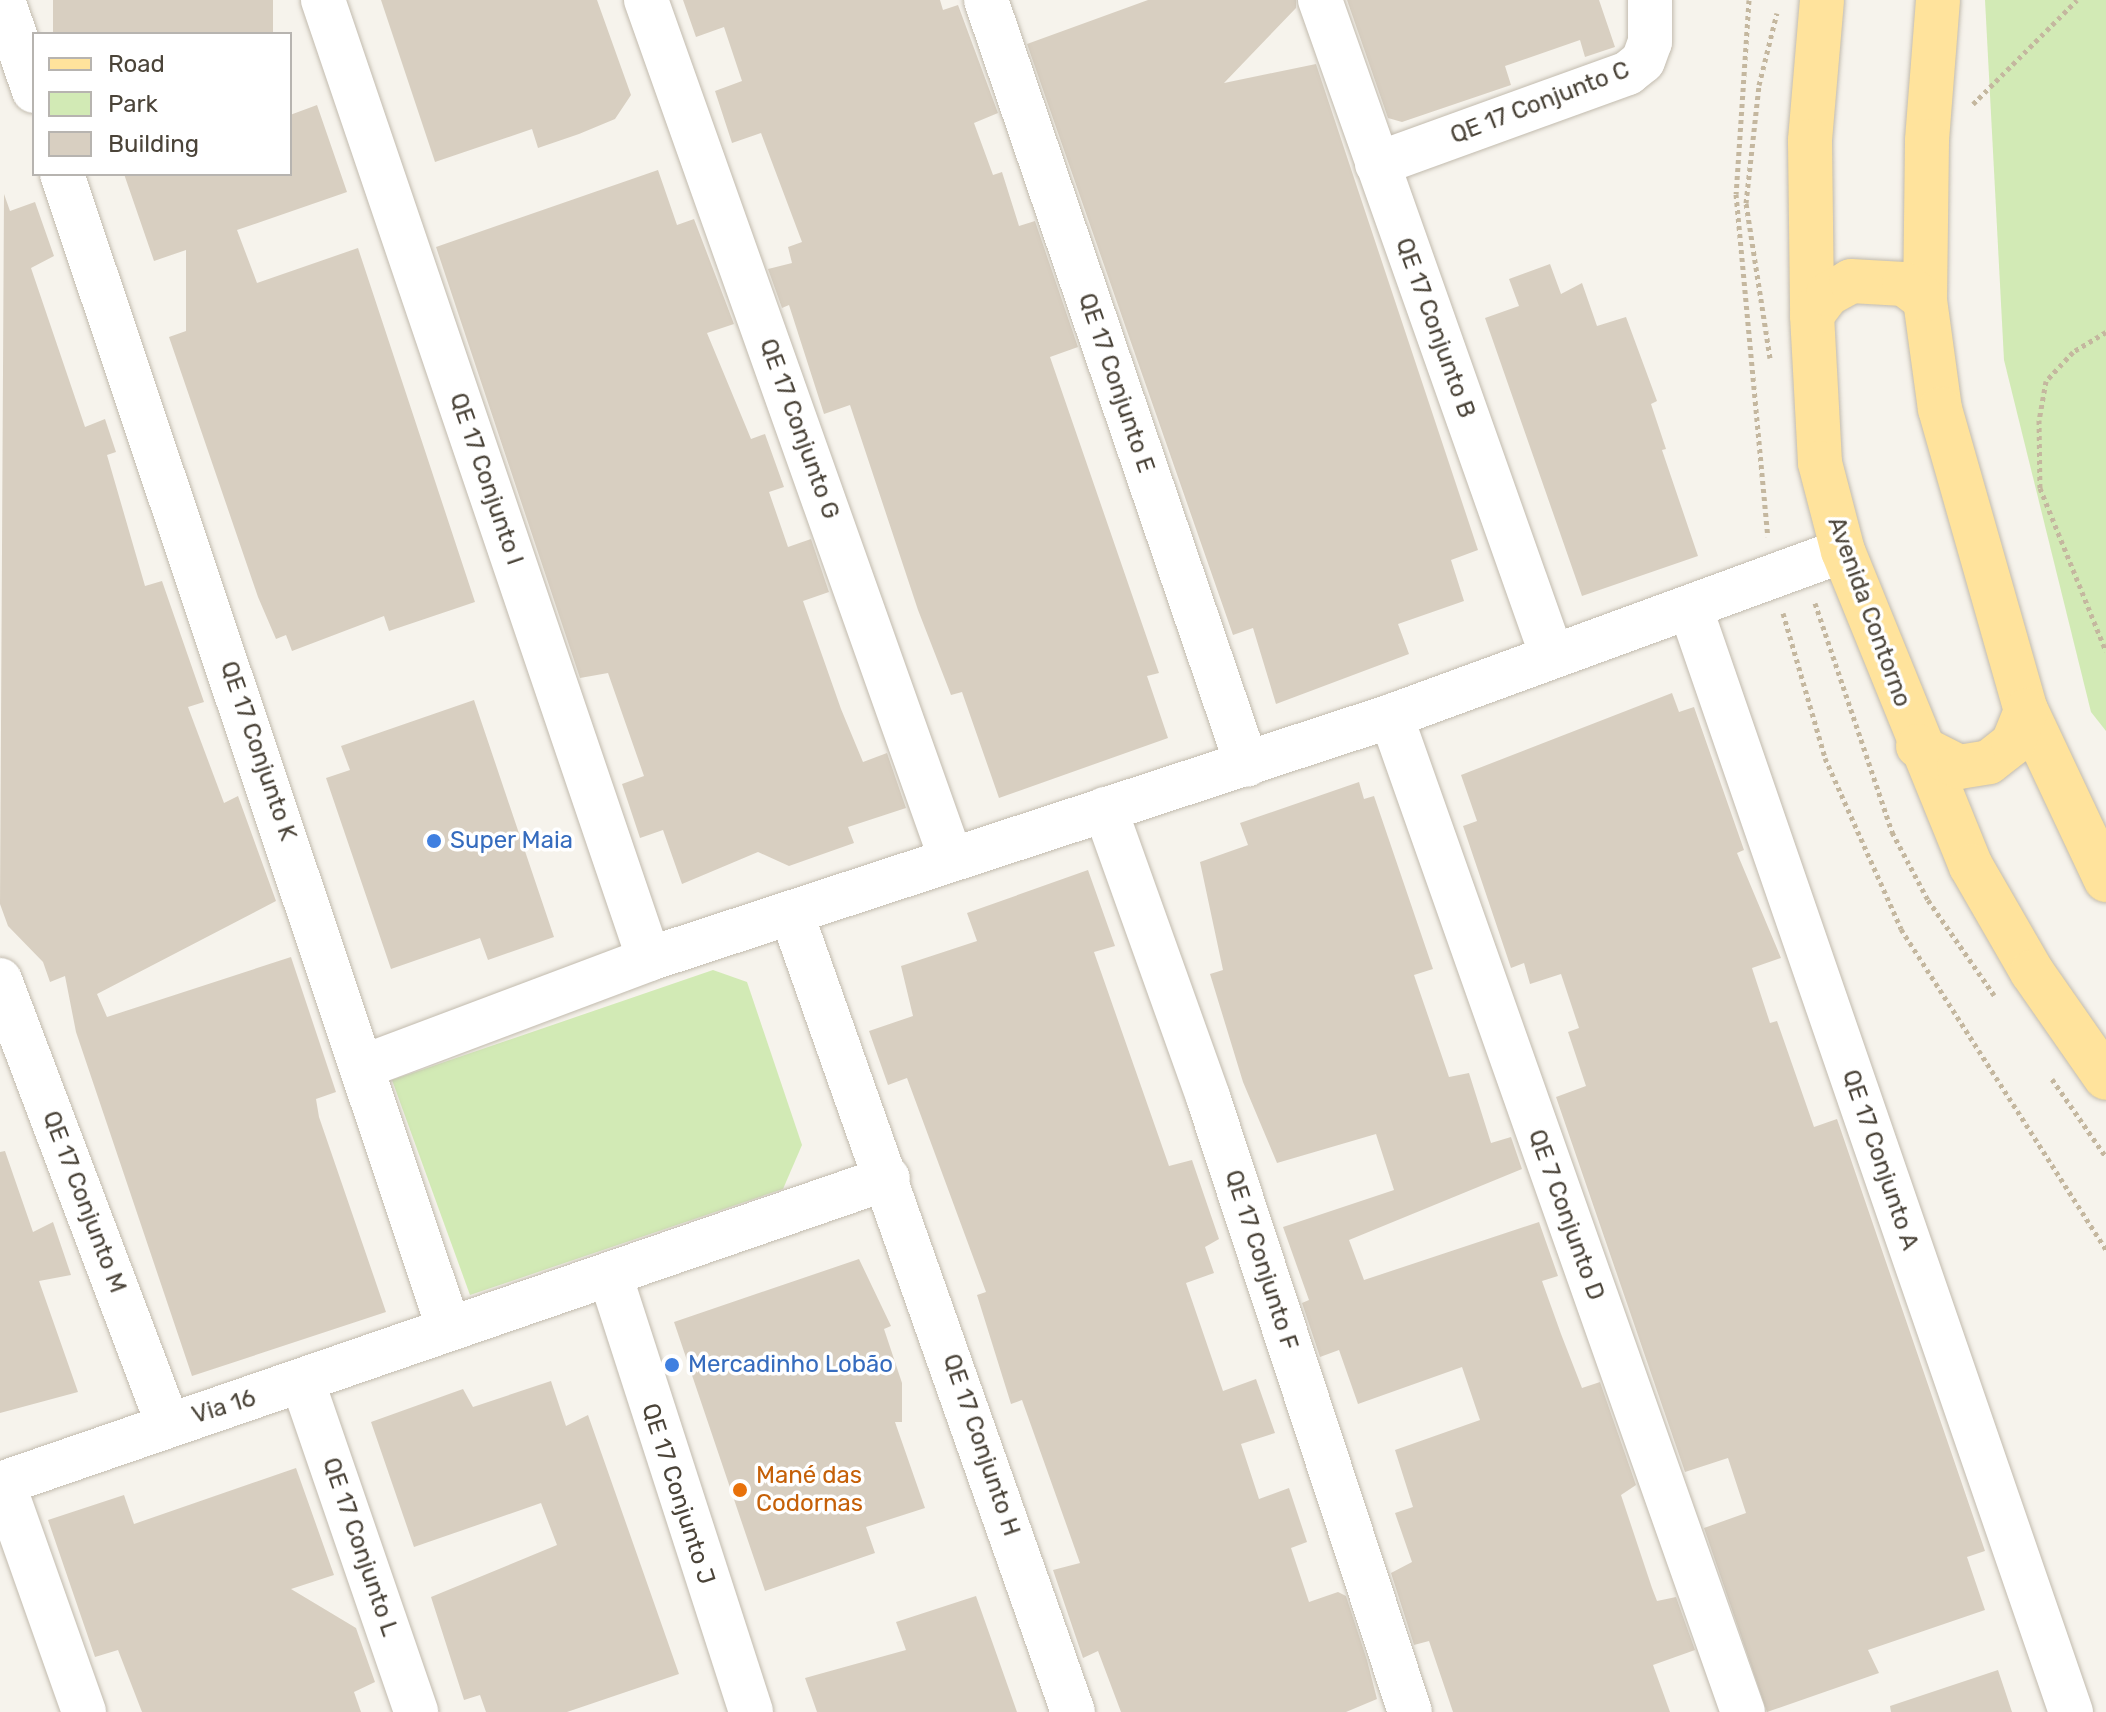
<!DOCTYPE html>
<meta charset="utf-8">
<style>
body{margin:0}
#map{position:relative;width:2106px;height:1712px;overflow:hidden;background:#f6f3ec;font-family:Rubik,sans-serif}
div>[style]{position:absolute}
.green>*{inset:0;background:#d2eab5}
.building>*{inset:0;background:#d8cfc1;transform-origin:0 0}
.path>*{height:5px;margin-top:-2.5px;transform-origin:0;background:repeating-linear-gradient(90deg,#c4b79f 0 4px,transparent 0 8px)}
.roads{filter:drop-shadow(0 0 2px #c2bbae) drop-shadow(0 0 2px #c2bbae)}
.minor>*{height:44px;margin:-22px;padding:0 22px;transform-origin:22px;border-radius:22px;background:#fff}
.major>*{height:44px;margin:-22px;padding:0 22px;transform-origin:22px;border-radius:22px;background:#ffe39c}
.dots>*{width:22px;height:22px;translate:-50% -50%;box-sizing:border-box;border:4px solid #fff;border-radius:50%}
span{translate:-50% -50%;white-space:nowrap;text-align:center;line-height:1.15;-webkit-text-stroke:7px #fff;paint-order:stroke}
.street-label{font-size:24px;color:#4b4439}
.shop-label{font-size:24px;color:#366cbe}
.left{translate:0 -50%;text-align:left}
.food-label{font-size:24px;color:#c56008}
.legend{position:absolute;left:32px;top:32px;width:260px;height:144px;box-sizing:border-box;background:#fff;border:2px solid #b7b4b0;margin:0;padding:10px 14px;list-style:none;font-size:24px;color:#4b4439}
.legend li{display:flex;align-items:center;gap:16px;height:40px}
.legend b{width:40px;border:2px solid #b7b4b0}
</style>
<div id="map">
<div class="green">
<i style="clip-path:polygon(1985px 0,2106px 0,2106px 731px,2091px 712px,2004px 360px)"></i>
<i style="clip-path:polygon(713px 970px,747px 982px,802px 1145px,783px 1189px,470px 1295px,392px 1080px)"></i>
</div>
<div class="building">
<i style="left:53px;top:0;width:220px;height:36px"></i>
<i style="clip-path:polygon(381px 0,597px 0,631px 95px,615px 119px,579px 134px,538px 148px,532px 129px,435px 162px)"></i>
<i style="clip-path:polygon(683px 0,940px 0,943px 10px,958px 5px,998px 113px,974px 123px,993px 175px,1002px 172px,1019px 226px,1035px 221px,1078px 347px,1050px 357px,1159px 673px,1147px 676px,1168px 738px,999px 798px,962px 692px,951px 695px,918px 610px,850px 405px,824px 414px,789px 305px,782px 308px,768px 269px,792px 263px,788px 247px,802px 242px,761px 133px,732px 143px,715px 91px,742px 81px,724px 27px,696px 37px)"></i>
<i style="clip-path:polygon(1148px 0,1296px 0,1296px 8px,1224px 83px,1316px 64px,1478px 550px,1451px 560px,1464px 601px,1398px 624px,1409px 654px,1276px 704px,1253px 628px,1233px 635px,1027px 44px)"></i>
<i style="clip-path:polygon(1347px 0,1599px 0,1615px 47px,1585px 57px,1580px 40px,1505px 66px,1511px 85px,1402px 122px,1388px 118px)"></i>
<i style="clip-path:polygon(317px 105px,347px 192px,237px 230px,257px 283px,358px 248px,475px 602px,389px 631px,384px 616px,292px 651px,286px 635px,276px 639px,258px 597px,169px 337px,186px 331px,186px 250px,154px 261px,124px 174px,290px 174px,290px 115px)"></i>
<i style="clip-path:polygon(658px 170px,677px 225px,694px 219px,734px 324px,707px 333px,751px 439px,765px 434px,784px 487px,769px 492px,788px 547px,811px 539px,829px 592px,803px 601px,841px 709px,863px 762px,887px 753px,906px 808px,848px 827px,854px 843px,789px 866px,758px 852px,682px 884px,663px 830px,640px 838px,622px 784px,644px 776px,608px 673px,580px 678px,436px 247px)"></i>
<i style="clip-path:polygon(4px 194px,10px 211px,35px 202px,54px 256px,31px 268px,85px 427px,105px 419px,116px 452px,107px 455px,145px 586px,162px 581px,204px 702px,188px 707px,224px 803px,238px 796px,276px 901px,97px 994px,107px 1017px,291px 957px,336px 1092px,316px 1099px,319px 1117px,386px 1312px,192px 1376px,76px 1032px,65px 976px,50px 982px,43px 962px,8px 926px,0 904px)"></i>
<i style="clip-path:polygon(1550px 264px,1561px 294px,1582px 283px,1597px 326px,1626px 317px,1657px 401px,1651px 404px,1666px 449px,1662px 450px,1698px 556px,1582px 596px,1485px 318px,1519px 306px,1509px 279px)"></i>
<i style="clip-path:polygon(1672px 693px,1679px 712px,1694px 707px,1744px 850px,1737px 853px,1781px 958px,1752px 968px,1770px 1023px,1777px 1021px,1814px 1127px,1837px 1119px,1985px 1551px,1967px 1557px,1985px 1610px,1868px 1650px,1879px 1673px,1767px 1712px,1704px 1528px,1746px 1513px,1728px 1458px,1685px 1472px,1556px 1097px,1586px 1086px,1568px 1032px,1579px 1028px,1561px 974px,1530px 984px,1524px 963px,1511px 968px,1463px 826px,1477px 821px,1461px 775px)"></i>
<i style="clip-path:polygon(474px 700px,554px 937px,488px 960px,480px 938px,391px 969px,326px 778px,350px 770px,341px 746px)"></i>
<i style="clip-path:polygon(1359px 782px,1364px 799px,1374px 796px,1433px 969px,1414px 975px,1449px 1077px,1469px 1073px,1491px 1143px,1511px 1137px,1522px 1169px,1349px 1240px,1364px 1280px,1539px 1222px,1558px 1276px,1542px 1281px,1561px 1334px,1582px 1388px,1600px 1382px,1636px 1485px,1621px 1495px,1652px 1588px,1657px 1601px,1676px 1597px,1695px 1650px,1653px 1665px,1670px 1712px,1453px 1712px,1429px 1641px,1414px 1645px,1391px 1573px,1412px 1562px,1395px 1513px,1413px 1507px,1395px 1450px,1480px 1420px,1462px 1367px,1358px 1404px,1339px 1350px,1320px 1357px,1302px 1303px,1309px 1300px,1283px 1227px,1394px 1190px,1376px 1134px,1277px 1163px,1243px 1082px,1210px 974px,1223px 970px,1200px 862px,1248px 845px,1240px 823px)"></i>
<i style="clip-path:polygon(1088px 870px,1115px 946px,1094px 952px,1169px 1166px,1192px 1160px,1219px 1239px,1205px 1247px,1214px 1273px,1186px 1283px,1223px 1391px,1256px 1379px,1275px 1433px,1241px 1444px,1259px 1499px,1289px 1488px,1307px 1542px,1291px 1548px,1309px 1602px,1338px 1592px,1346px 1596px,1367px 1660px,1377px 1699px,1346px 1712px,1121px 1712px,1098px 1651px,1083px 1658px,1053px 1570px,1080px 1563px,1022px 1400px,1011px 1404px,977px 1295px,986px 1292px,907px 1078px,888px 1085px,869px 1031px,913px 1016px,901px 966px,977px 941px,967px 913px)"></i>
<i style="clip-path:polygon(5px 1151px,33px 1232px,53px 1222px,71px 1275px,39px 1281px,78px 1392px,0 1413px,0 1152px)"></i>
<i style="clip-path:polygon(859px 1259px,891px 1326px,884px 1329px,902px 1383px,902px 1422px,895px 1422px,925px 1508px,866px 1527px,875px 1553px,765px 1591px,674px 1322px)"></i>
<i style="clip-path:polygon(551px 1381px,566px 1426px,588px 1415px,679px 1674px,567px 1712px,486px 1712px,480px 1695px,464px 1700px,431px 1597px,557px 1545px,541px 1503px,414px 1547px,371px 1422px,463px 1389px,473px 1407px)"></i>
<i style="clip-path:polygon(296px 1468px,334px 1575px,291px 1589px,356px 1628px,375px 1682px,354px 1692px,361px 1712px,142px 1712px,118px 1650px,95px 1657px,48px 1520px,124px 1495px,134px 1524px)"></i>
<i style="clip-path:polygon(976px 1596px,1017px 1712px,817px 1712px,805px 1678px,906px 1650px,896px 1622px)"></i>
<i style="clip-path:polygon(1998px 1670px,2012px 1712px,1891px 1712px,1890px 1706px)"></i>
</div>
<div class="path">
<i style="left:1749px;top:0;width:194px;rotate:93.8deg"></i>
<i style="left:1736px;top:194px;width:344px;rotate:84.7deg"></i>
<i style="left:1973px;top:104px;width:147px;rotate:-45deg"></i>
<i style="left:2106px;top:332px;width:39px;rotate:149deg"></i>
<i style="left:2073px;top:352px;width:40px;rotate:133deg"></i>
<i style="left:2046px;top:381px;width:40px;rotate:100deg"></i>
<i style="left:2039px;top:420px;width:68px;rotate:89.2deg"></i>
<i style="left:2040px;top:488px;width:176px;rotate:68deg"></i>
<i style="left:1770px;top:358px;width:157px;rotate:-98.8deg"></i>
<i style="left:1746px;top:203px;width:119px;rotate:-83.7deg"></i>
<i style="left:1759px;top:85px;width:74px;rotate:-76deg"></i>
<i style="left:1815px;top:603px;width:242px;rotate:71.4deg"></i>
<i style="left:1892px;top:832px;width:77px;rotate:62.1deg"></i>
<i style="left:1928px;top:900px;width:116px;rotate:55.2deg"></i>
<i style="left:1783px;top:613px;width:151px;rotate:73.8deg"></i>
<i style="left:1825px;top:758px;width:187px;rotate:66deg"></i>
<i style="left:1901px;top:929px;width:381px;rotate:57.4deg"></i>
<i style="left:2052px;top:1079px;width:95px;rotate:55.3deg"></i>
</div>
<div class="roads">
<div class="minor">
<i style="left:3px;top:0;width:96px;rotate:71.2deg"></i>
<i style="left:323px;top:0;width:1013px;rotate:71.23deg"></i>
<i style="left:646px;top:0;width:912px;rotate:70.45deg"></i>
<i style="left:986px;top:0;width:808px;rotate:71.16deg"></i>
<i style="left:1320px;top:0;width:696px;rotate:70.52deg"></i>
<i style="left:1377px;top:164px;width:267px;rotate:-19.9deg"></i>
<i style="left:1628px;top:73px;width:19px;rotate:-39deg"></i>
<i style="left:1643px;top:61px;width:20px;rotate:-70deg"></i>
<i style="left:1650px;top:42px;width:42px;rotate:-90deg"></i>
<i style="left:62px;top:174px;width:1218px;rotate:71.48deg"></i>
<i style="left:1690px;top:607px;width:1169px;rotate:70.98deg"></i>
<i style="left:1391px;top:716px;width:1056px;rotate:70.54deg"></i>
<i style="left:1105px;top:809px;width:306px;rotate:70.3deg"></i>
<i style="left:1208px;top:1097px;width:647px;rotate:71.82deg"></i>
<i style="left:792px;top:915px;width:845px;rotate:70.58deg"></i>
<i style="left:0;top:980px;width:476px;rotate:69.3deg"></i>
<i style="left:365px;top:1066px;width:303px;rotate:-20.6deg"></i>
<i style="left:649px;top:959px;width:781px;rotate:-18.13deg"></i>
<i style="left:1391px;top:716px;width:481px;rotate:-20.1deg"></i>
<i style="left:610px;top:1275px;width:459px;rotate:72.1deg"></i>
<i style="left:303px;top:1383px;width:348px;rotate:71deg"></i>
<i style="left:3px;top:1483px;width:243px;rotate:70.5deg"></i>
<i style="left:0;top:1484px;width:939px;rotate:-19.01deg"></i>
</div>
<div class="major">
<i style="left:1822px;top:0;width:142px;rotate:94.9deg"></i>
<i style="left:1810px;top:141px;width:174px;rotate:89.3deg"></i>
<i style="left:1812px;top:315px;width:148px;rotate:86.9deg"></i>
<i style="left:1820px;top:463px;width:91px;rotate:75.4deg"></i>
<i style="left:1843px;top:551px;width:340px;rotate:67.9deg"></i>
<i style="left:1971px;top:866px;width:122px;rotate:60.1deg"></i>
<i style="left:2032px;top:972px;width:129px;rotate:55.1deg"></i>
<i style="left:1938px;top:0;width:141px;rotate:94.5deg"></i>
<i style="left:1927px;top:141px;width:159px;rotate:90.7deg"></i>
<i style="left:1925px;top:300px;width:110px;rotate:82.2deg"></i>
<i style="left:1940px;top:409px;width:313px;rotate:74.1deg"></i>
<i style="left:2026px;top:710px;width:188px;rotate:64.8deg"></i>
<i style="left:1812px;top:315px;width:26px;rotate:-53deg"></i>
<i style="left:1828px;top:294px;width:26px;rotate:-29deg"></i>
<i style="left:1851px;top:281px;width:53px;rotate:3.2deg"></i>
<i style="left:1904px;top:284px;width:26px;rotate:37deg"></i>
<i style="left:1918px;top:746px;width:46px;rotate:27.1deg"></i>
<i style="left:1959px;top:767px;width:30px;rotate:-9deg"></i>
<i style="left:1989px;top:762px;width:31px;rotate:-38deg"></i>
<i style="left:2013px;top:743px;width:35px;rotate:-68deg"></i>
</div>
</div>
<div class="dots">
<i style="left:434px;top:841px;background:#3f7fe0"></i>
<i style="left:672px;top:1365px;background:#3f7fe0"></i>
<i style="left:740px;top:1490px;background:#e8710a"></i>
</div>
<div class="street-label">
<span style="left:1540px;top:103px;rotate:-21deg">QE 17 Conjunto C</span>
<span style="left:1435px;top:328px;rotate:70deg">QE 17 Conjunto B</span>
<span style="left:1116px;top:383px;rotate:71deg">QE 17 Conjunto E</span>
<span style="left:799px;top:429px;rotate:70deg">QE 17 Conjunto G</span>
<span style="left:486px;top:479px;rotate:71deg">QE 17 Conjunto I</span>
<span style="left:1869px;top:612px;rotate:70deg">Avenida Contorno</span>
<span style="left:258px;top:751px;rotate:71deg">QE 17 Conjunto K</span>
<span style="left:1880px;top:1160px;rotate:71deg">QE 17 Conjunto A</span>
<span style="left:84px;top:1202px;rotate:69deg">QE 17 Conjunto M</span>
<span style="left:1566px;top:1215px;rotate:70deg">QE 7 Conjunto D</span>
<span style="left:1261px;top:1260px;rotate:72deg">QE 17 Conjunto F</span>
<span style="left:224px;top:1407px;rotate:-17deg">Via 16</span>
<span style="left:981px;top:1445px;rotate:71deg">QE 17 Conjunto H</span>
<span style="left:678px;top:1494px;rotate:72deg">QE 17 Conjunto J</span>
<span style="left:360px;top:1547px;rotate:71deg">QE 17 Conjunto L</span>
</div>
<div class="shop-label">
<span class="left" style="left:450px;top:841px">Super Maia</span>
<span class="left" style="left:688px;top:1365px">Mercadinho Lobão</span>
</div>
<div class="food-label">
<span class="left" style="left:756px;top:1490px">Mané das<br>Codornas</span>
</div>
<ul class="legend">
<li><b style="height:10px;background:#ffe39c"></b>Road</li>
<li><b style="height:22px;background:#d2eab5"></b>Park</li>
<li><b style="height:22px;background:#d8cfc1"></b>Building</li>
</ul>
</div>
